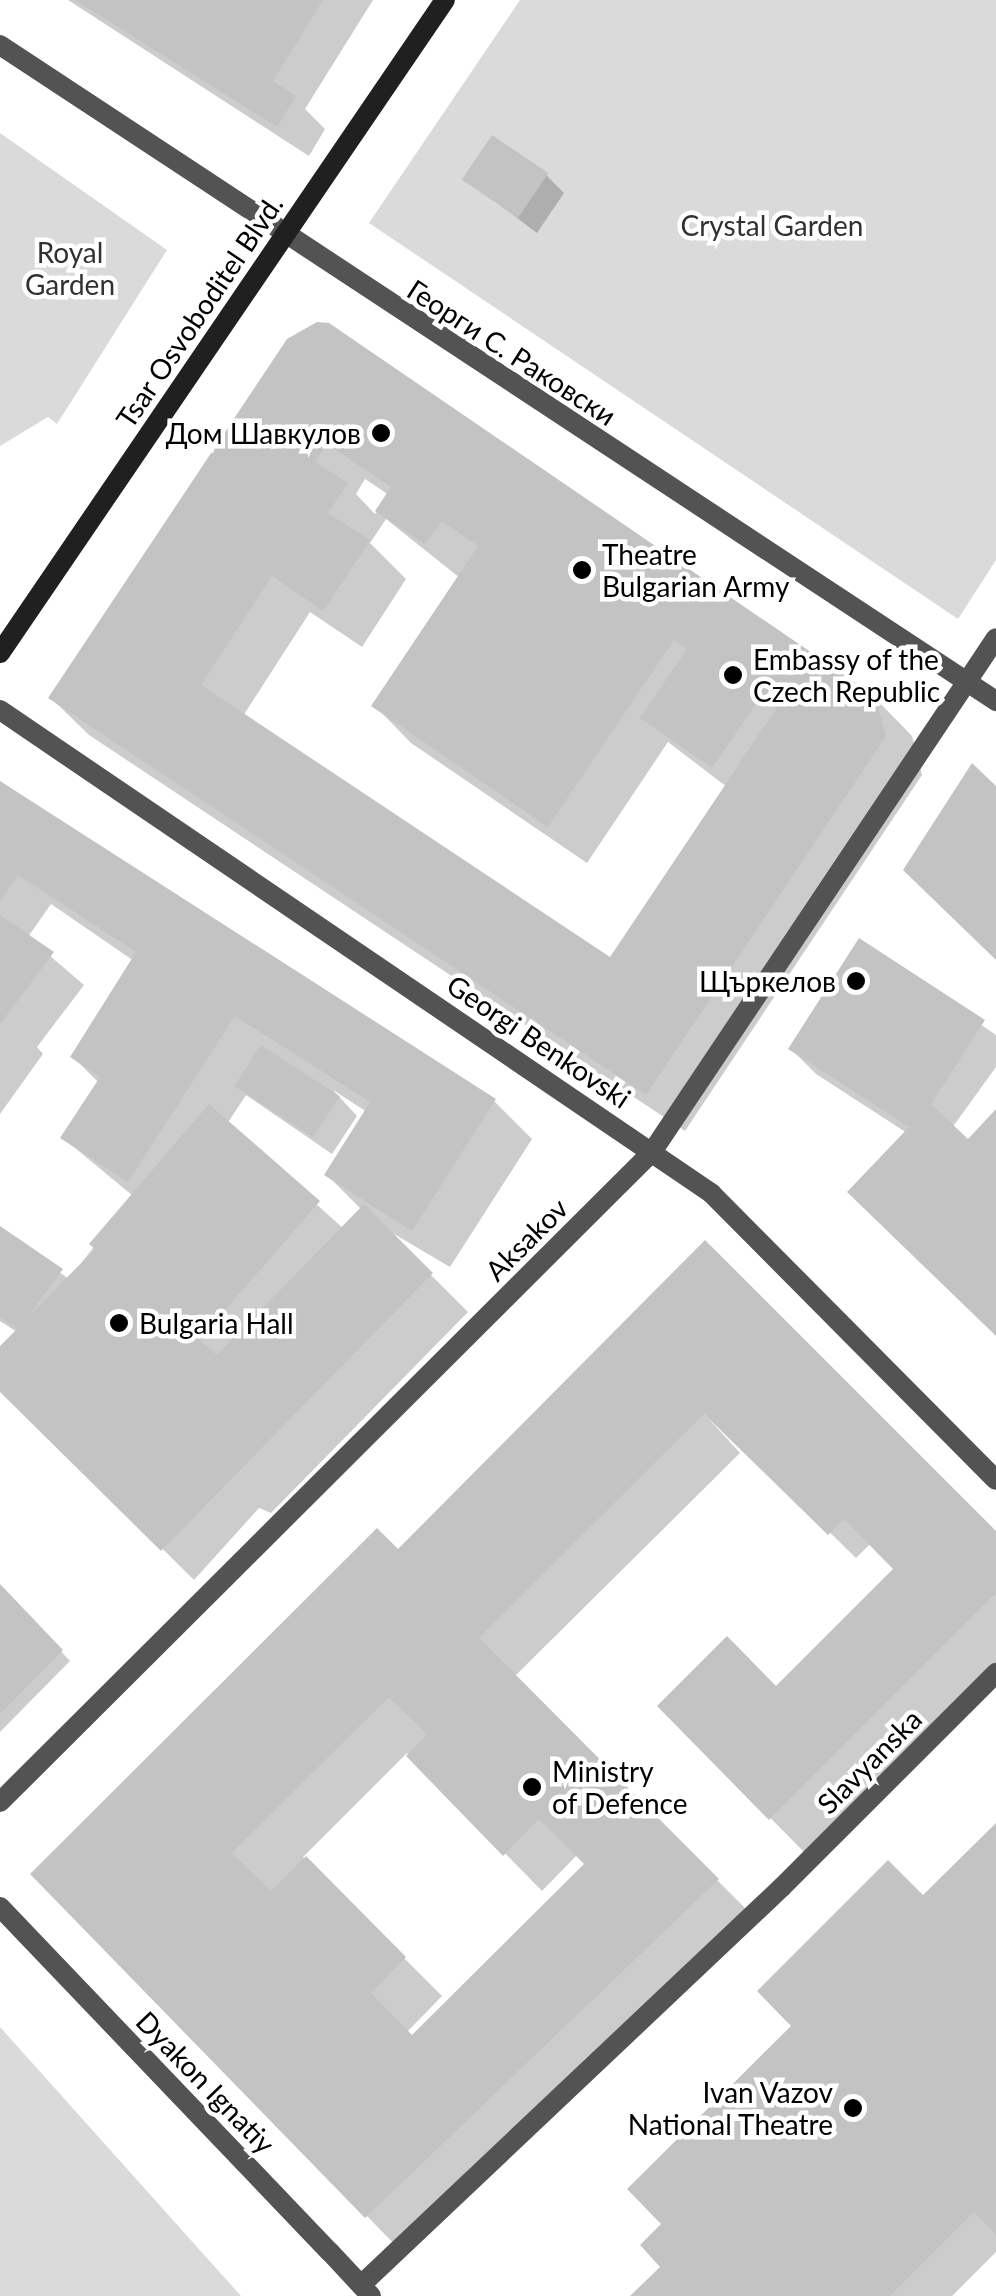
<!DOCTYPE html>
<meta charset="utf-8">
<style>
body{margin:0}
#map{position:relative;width:996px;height:2296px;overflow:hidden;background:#fff;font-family:Lato,sans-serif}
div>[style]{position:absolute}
.green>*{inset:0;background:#dadada}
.shadow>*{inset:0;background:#0003}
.building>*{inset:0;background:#c3c3c3;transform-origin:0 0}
.pedestrian>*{height:20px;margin:-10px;padding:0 10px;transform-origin:10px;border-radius:10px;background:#535353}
.minor>*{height:20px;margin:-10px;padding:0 10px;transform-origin:10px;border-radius:10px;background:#535353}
.tertiary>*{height:20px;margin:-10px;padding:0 10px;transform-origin:10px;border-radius:10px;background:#535353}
.secondary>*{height:20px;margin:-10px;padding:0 10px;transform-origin:10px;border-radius:10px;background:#202020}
.dots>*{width:28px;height:28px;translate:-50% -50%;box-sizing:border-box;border:5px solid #fff;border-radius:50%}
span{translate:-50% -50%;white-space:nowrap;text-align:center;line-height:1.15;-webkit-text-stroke:9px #fff;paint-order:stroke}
.park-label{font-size:28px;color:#313131}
.street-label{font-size:28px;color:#000}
.poi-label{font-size:28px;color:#000}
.right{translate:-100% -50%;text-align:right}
.left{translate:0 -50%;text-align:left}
</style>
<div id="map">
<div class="green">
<i style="clip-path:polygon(520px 0,996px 0,996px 560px,958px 619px,369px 223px)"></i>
<i style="clip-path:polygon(0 133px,167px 250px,57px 424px,48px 417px,0 446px)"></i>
<i style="clip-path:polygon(0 2027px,241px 2296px,0 2296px)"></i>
</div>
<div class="shadow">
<i style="clip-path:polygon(68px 0,373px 0,305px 109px,325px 129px,309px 156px)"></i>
<i style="clip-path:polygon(546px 175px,564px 193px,537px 233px,466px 179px)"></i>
<i style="clip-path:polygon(evenodd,317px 324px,874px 697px,912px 736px,922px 775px,685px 1131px,89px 735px,51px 698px,317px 324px,365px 479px,389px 495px,375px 514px,356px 494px,365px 479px,317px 324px,386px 519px,460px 578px,374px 705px,411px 743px,587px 863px,668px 742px,727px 787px,611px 960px,243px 716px,310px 612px,362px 647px,406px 579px,370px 543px,386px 519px)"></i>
<i style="clip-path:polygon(evenodd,0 784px,494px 1101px,532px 1139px,450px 1267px,384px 1228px,468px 1312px,271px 1513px,259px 1508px,194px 1580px,0 1388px,0 1350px,17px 1332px,0 1321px,0 1230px,69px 1279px,133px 1196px,63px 1138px,99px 1083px,73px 1057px,134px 961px,51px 904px,28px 937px,84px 985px,37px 1047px,43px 1054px,0 1114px,0 784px,333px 1090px,367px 1112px,327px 1175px,362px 1210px,344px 1229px,227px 1124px,246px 1095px,332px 1154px,357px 1116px,333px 1090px)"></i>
<i style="clip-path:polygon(860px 942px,996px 1035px,996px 1067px,952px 1128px,968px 1142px,996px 1113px,996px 1333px,907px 1133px,816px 1074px,791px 1049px)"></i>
<i style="clip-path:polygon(evenodd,620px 1330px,996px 1534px,996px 1668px,808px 1856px,660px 1706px,777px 1690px,897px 1569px,871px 1543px,856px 1558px,665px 1371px,740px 1453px,514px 1677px,755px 1918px,404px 2254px,34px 1874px,398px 1552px,620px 1330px,407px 1753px,542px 1891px,578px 1854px,588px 1864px,412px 2038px,407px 2032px,442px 1996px,303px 1857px,407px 1753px)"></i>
<i style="clip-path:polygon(0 1586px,70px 1661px,0 1732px)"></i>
<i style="clip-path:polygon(996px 1826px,996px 2252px,952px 2296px,634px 2296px,664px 2267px,664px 2224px,924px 1899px)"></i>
</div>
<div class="building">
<i style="clip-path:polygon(75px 0,323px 0,273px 81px,296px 96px,277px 127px)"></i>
<i style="left:492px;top:135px;width:68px;height:54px;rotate:34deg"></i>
<i style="clip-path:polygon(evenodd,317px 322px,329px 323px,875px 696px,886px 736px,646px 1095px,48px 698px,287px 339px,317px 322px,327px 444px,391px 487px,375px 511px,425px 544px,442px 521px,478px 546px,371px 706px,548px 827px,674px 640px,687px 649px,640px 718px,712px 768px,760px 698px,776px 709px,610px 957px,201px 685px,272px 576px,323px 611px,370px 540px,328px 513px,348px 483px,315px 462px,327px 444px)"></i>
<i style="clip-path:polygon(972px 763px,996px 786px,996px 960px,903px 870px)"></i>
<i style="clip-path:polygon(0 781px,496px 1099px,412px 1231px,324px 1175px,370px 1102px,235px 1016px,128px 1182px,60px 1138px,100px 1077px,70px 1057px,136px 952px,18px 875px,0 902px)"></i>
<i style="clip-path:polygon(0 915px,54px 952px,0 1024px)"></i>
<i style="clip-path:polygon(859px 938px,985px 1020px,931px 1104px,968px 1139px,996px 1109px,996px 1336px,847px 1192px,909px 1127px,788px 1049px)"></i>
<i style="left:261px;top:1045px;width:94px;height:49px;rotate:33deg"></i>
<i style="clip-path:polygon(209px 1104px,320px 1201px,199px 1340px,217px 1355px,364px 1204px,433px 1273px,161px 1551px,0 1392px,0 1346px,17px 1329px,0 1317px,0 1226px,63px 1269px,28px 1317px,95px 1249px,89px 1244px)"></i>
<i style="clip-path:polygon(evenodd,705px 1240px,996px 1531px,996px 1593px,769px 1820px,657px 1706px,727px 1636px,776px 1686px,893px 1569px,844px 1519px,828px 1535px,704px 1414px,479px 1638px,719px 1879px,365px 2218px,30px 1874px,377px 1528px,398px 1549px,705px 1240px,389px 1697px,427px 1734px,406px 1756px,503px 1856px,539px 1819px,584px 1864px,412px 2035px,371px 1993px,406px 1957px,306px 1856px,271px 1891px,232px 1853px,389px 1697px)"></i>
<i style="clip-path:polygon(0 1584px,63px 1650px,0 1714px)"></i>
<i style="clip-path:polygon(996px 1823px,996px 2235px,974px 2212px,890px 2296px,630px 2296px,660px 2267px,640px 2245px,661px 2224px,627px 2189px,791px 2026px,757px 1991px,888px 1860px,923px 1895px)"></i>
</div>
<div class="pedestrian">
<i style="left:968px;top:680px;width:50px;rotate:-56.3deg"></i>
<i style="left:330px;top:2252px;width:60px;rotate:47deg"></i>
<i style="left:361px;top:2285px;width:579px;rotate:-43.39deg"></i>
</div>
<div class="minor">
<i style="left:0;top:710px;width:860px;rotate:34.19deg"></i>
<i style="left:711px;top:1193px;width:404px;rotate:45.2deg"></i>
<i style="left:0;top:1802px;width:921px;rotate:-44.91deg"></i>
<i style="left:652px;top:1152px;width:568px;rotate:-56.2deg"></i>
<i style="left:782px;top:1887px;width:303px;rotate:-45deg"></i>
<i style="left:0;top:1907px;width:477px;rotate:46.3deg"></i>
</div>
<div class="tertiary">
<i style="left:0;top:45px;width:1193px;rotate:33.37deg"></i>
</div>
<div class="secondary">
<i style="left:0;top:653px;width:790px;rotate:-55.73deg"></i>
</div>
<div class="dots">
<i style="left:381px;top:433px;background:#000"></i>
<i style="left:582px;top:570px;background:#000"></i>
<i style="left:733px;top:675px;background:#000"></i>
<i style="left:856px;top:981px;background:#000"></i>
<i style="left:119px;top:1323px;background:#000"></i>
<i style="left:532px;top:1787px;background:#000"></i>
<i style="left:853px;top:2108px;background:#000"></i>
</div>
<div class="park-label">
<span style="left:772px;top:225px">Crystal Garden</span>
<span style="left:70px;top:268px">Royal<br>Garden</span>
</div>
<div class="street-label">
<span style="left:199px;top:311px;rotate:-56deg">Tsar Osvoboditel Blvd.</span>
<span style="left:512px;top:352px;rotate:33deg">Георги С. Раковски</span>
<span style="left:539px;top:1041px;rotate:34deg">Georgi Benkovski</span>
<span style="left:526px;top:1239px;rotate:-45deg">Aksakov</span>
<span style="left:869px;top:1761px;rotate:-45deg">Slavyanska</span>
<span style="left:206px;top:2082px;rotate:46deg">Dyakon Ignatiy</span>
</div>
<div class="poi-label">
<span class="right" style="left:361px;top:433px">Дом Шавкулов</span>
<span class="left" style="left:602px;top:570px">Theatre<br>Bulgarian Army</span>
<span class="left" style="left:753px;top:675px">Embassy of the<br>Czech Republic</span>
<span class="right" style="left:836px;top:981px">Щъркелов</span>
<span class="left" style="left:139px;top:1323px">Bulgaria Hall</span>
<span class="left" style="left:552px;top:1787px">Ministry<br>of Defence</span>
<span class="right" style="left:833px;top:2108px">Ivan Vazov<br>National Theatre</span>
</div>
</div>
